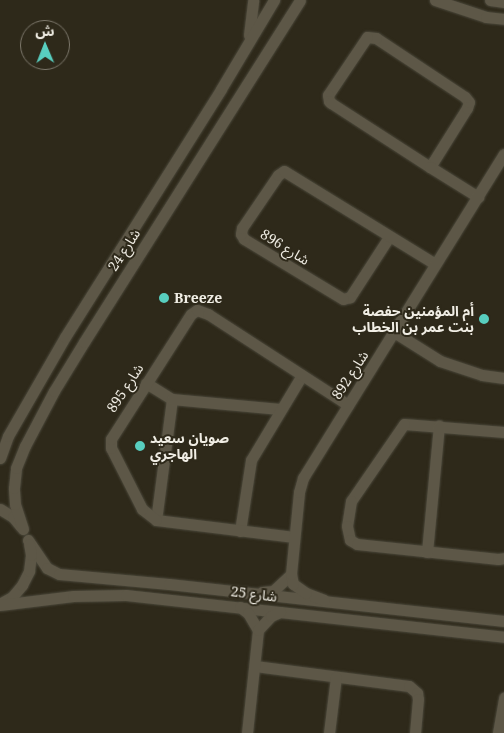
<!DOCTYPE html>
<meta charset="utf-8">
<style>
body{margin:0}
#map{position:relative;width:504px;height:733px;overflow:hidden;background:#2e291a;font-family:"Noto Serif","Noto Sans Arabic",serif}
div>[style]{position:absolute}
.roads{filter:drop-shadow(0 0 1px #4a473a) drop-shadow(0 0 1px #4a473a)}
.minor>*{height:11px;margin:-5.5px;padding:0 5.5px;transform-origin:5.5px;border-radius:5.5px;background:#5d5747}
.dots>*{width:14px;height:14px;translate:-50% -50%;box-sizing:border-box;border:2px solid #2e291a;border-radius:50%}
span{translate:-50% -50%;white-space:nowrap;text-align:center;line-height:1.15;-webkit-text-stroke:4px #2e291a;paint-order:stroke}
.street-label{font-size:14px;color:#f0ede4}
.poi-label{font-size:14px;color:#f0ede4;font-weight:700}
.left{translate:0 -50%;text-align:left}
.right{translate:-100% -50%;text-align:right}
.north{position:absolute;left:20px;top:20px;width:50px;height:50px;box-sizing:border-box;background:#2e291a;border:1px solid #7c776b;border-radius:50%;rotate:359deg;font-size:14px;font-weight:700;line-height:20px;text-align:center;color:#f0ede4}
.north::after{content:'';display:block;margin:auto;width:18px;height:22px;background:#58cebf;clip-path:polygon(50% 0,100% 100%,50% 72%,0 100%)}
</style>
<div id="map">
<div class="roads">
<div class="minor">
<i style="left:435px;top:0;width:54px;rotate:18.4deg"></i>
<i style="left:486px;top:17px;width:18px;rotate:6deg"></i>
<i style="left:490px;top:0;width:14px;rotate:8deg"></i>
<i style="left:249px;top:35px;width:35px;rotate:-83deg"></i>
<i style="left:430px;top:167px;width:70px;rotate:-57.9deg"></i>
<i style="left:467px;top:108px;width:6px;rotate:-72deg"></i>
<i style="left:469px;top:102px;width:6px;rotate:-129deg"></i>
<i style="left:465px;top:97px;width:107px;rotate:-146.5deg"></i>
<i style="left:376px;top:38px;width:9px;rotate:-174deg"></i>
<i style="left:367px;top:37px;width:70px;rotate:123.9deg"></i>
<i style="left:328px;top:95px;width:6px;rotate:81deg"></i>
<i style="left:329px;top:101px;width:3px;rotate:45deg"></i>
<i style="left:331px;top:103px;width:118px;rotate:32.9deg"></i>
<i style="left:430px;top:167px;width:57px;rotate:32deg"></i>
<i style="left:389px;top:237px;width:72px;rotate:123deg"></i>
<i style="left:350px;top:297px;width:7px;rotate:164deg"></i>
<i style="left:343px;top:299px;width:116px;rotate:-148.8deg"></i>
<i style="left:244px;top:239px;width:6px;rotate:-121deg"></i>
<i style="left:241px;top:234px;width:6px;rotate:-81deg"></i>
<i style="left:242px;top:228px;width:64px;rotate:-55.8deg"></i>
<i style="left:278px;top:175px;width:7px;rotate:-34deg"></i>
<i style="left:284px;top:171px;width:177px;rotate:31.6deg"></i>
<i style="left:394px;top:332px;width:54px;rotate:32.2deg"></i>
<i style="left:440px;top:361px;width:44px;rotate:18.4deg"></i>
<i style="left:482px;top:375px;width:22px;rotate:8deg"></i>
<i style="left:146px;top:383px;width:31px;rotate:32deg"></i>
<i style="left:172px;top:399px;width:122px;rotate:97.5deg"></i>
<i style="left:172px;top:399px;width:108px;rotate:5.3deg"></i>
<i style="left:504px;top:432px;width:100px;rotate:-175.4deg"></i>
<i style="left:404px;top:424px;width:93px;rotate:124.5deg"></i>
<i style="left:351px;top:501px;width:25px;rotate:99deg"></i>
<i style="left:347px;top:526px;width:14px;rotate:78deg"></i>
<i style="left:350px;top:540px;width:8px;rotate:30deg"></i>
<i style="left:357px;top:544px;width:142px;rotate:6.1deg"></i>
<i style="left:498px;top:559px;width:6px;rotate:-9deg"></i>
<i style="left:0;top:458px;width:23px;rotate:-70deg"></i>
<i style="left:8px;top:436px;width:114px;rotate:-60.1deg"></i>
<i style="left:65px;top:337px;width:293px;rotate:-57.8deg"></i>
<i style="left:221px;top:89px;width:104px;rotate:-59.2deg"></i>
<i style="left:0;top:509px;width:15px;rotate:32deg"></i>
<i style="left:13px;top:517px;width:13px;rotate:51deg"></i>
<i style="left:23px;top:529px;width:26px;rotate:-108deg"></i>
<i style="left:15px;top:504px;width:16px;rotate:-94deg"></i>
<i style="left:14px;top:488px;width:20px;rotate:-84deg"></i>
<i style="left:16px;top:468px;width:24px;rotate:-68deg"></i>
<i style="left:25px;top:446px;width:62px;rotate:-62.2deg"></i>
<i style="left:54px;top:391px;width:57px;rotate:-58.5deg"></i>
<i style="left:84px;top:342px;width:404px;rotate:-57.7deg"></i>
<i style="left:240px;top:531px;width:72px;rotate:-81.2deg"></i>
<i style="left:251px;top:460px;width:99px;rotate:-59deg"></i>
<i style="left:294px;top:537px;width:139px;rotate:-173deg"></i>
<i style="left:156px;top:520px;width:18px;rotate:-142deg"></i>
<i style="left:142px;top:509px;width:68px;rotate:-116.9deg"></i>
<i style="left:111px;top:448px;width:9px;rotate:-90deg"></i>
<i style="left:111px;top:439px;width:148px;rotate:-57.4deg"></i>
<i style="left:191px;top:314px;width:7px;rotate:-34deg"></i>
<i style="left:197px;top:310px;width:12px;rotate:20deg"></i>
<i style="left:208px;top:314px;width:167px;rotate:33deg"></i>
<i style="left:28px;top:540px;width:34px;rotate:56deg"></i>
<i style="left:47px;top:568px;width:13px;rotate:27deg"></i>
<i style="left:59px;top:574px;width:110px;rotate:5.2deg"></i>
<i style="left:169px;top:584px;width:337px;rotate:6.3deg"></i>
<i style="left:427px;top:552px;width:127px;rotate:-84.6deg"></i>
<i style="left:262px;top:592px;width:11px;rotate:-5deg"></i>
<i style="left:273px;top:591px;width:25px;rotate:-43deg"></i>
<i style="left:324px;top:600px;width:19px;rotate:-159deg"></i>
<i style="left:306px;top:593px;width:16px;rotate:-145deg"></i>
<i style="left:293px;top:584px;width:10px;rotate:-101deg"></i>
<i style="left:291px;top:574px;width:82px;rotate:-84.4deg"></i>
<i style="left:299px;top:492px;width:15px;rotate:-74deg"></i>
<i style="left:303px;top:478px;width:381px;rotate:-58.2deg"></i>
<i style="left:1px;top:603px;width:13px;rotate:-29deg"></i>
<i style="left:12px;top:597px;width:16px;rotate:-50deg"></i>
<i style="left:22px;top:585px;width:16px;rotate:-63deg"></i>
<i style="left:29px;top:571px;width:16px;rotate:-83deg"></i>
<i style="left:31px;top:555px;width:11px;rotate:-100deg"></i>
<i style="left:0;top:605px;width:74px;rotate:-7deg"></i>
<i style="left:73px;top:596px;width:53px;rotate:-1.1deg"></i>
<i style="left:126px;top:595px;width:380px;rotate:6.3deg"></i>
<i style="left:240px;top:607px;width:10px;rotate:37deg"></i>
<i style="left:248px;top:613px;width:20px;rotate:60deg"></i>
<i style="left:255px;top:666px;width:155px;rotate:7.4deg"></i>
<i style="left:409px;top:686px;width:11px;rotate:41deg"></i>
<i style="left:417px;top:693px;width:6px;rotate:81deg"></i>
<i style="left:418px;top:699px;width:34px;rotate:95deg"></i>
<i style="left:247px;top:733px;width:104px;rotate:-83.9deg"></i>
<i style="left:258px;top:630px;width:19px;rotate:-47deg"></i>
<i style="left:271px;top:616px;width:10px;rotate:-24deg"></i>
<i style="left:329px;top:733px;width:56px;rotate:-82.9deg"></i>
<i style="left:498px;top:733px;width:36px;rotate:-80deg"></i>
</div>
</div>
<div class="dots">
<i style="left:164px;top:298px;background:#58cebf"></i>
<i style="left:484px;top:319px;background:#58cebf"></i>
<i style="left:140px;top:446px;background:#58cebf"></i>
</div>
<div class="street-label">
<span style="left:285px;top:247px;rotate:32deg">شارع 896</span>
<span style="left:124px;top:250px;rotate:-57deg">شارع 24</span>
<span style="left:350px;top:375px;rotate:-57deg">شارع 892</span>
<span style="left:125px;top:388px;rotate:-57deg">شارع 895</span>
<span style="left:254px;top:594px;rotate:7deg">شارع 25</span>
</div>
<div class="poi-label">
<span class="left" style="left:174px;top:298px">Breeze</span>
<span class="right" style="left:474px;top:319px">أم المؤمنين حفصة<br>بنت عمر بن الخطاب</span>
<span class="left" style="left:150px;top:446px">صويان سعيد<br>الهاجري</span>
</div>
<div class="north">ش</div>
</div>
